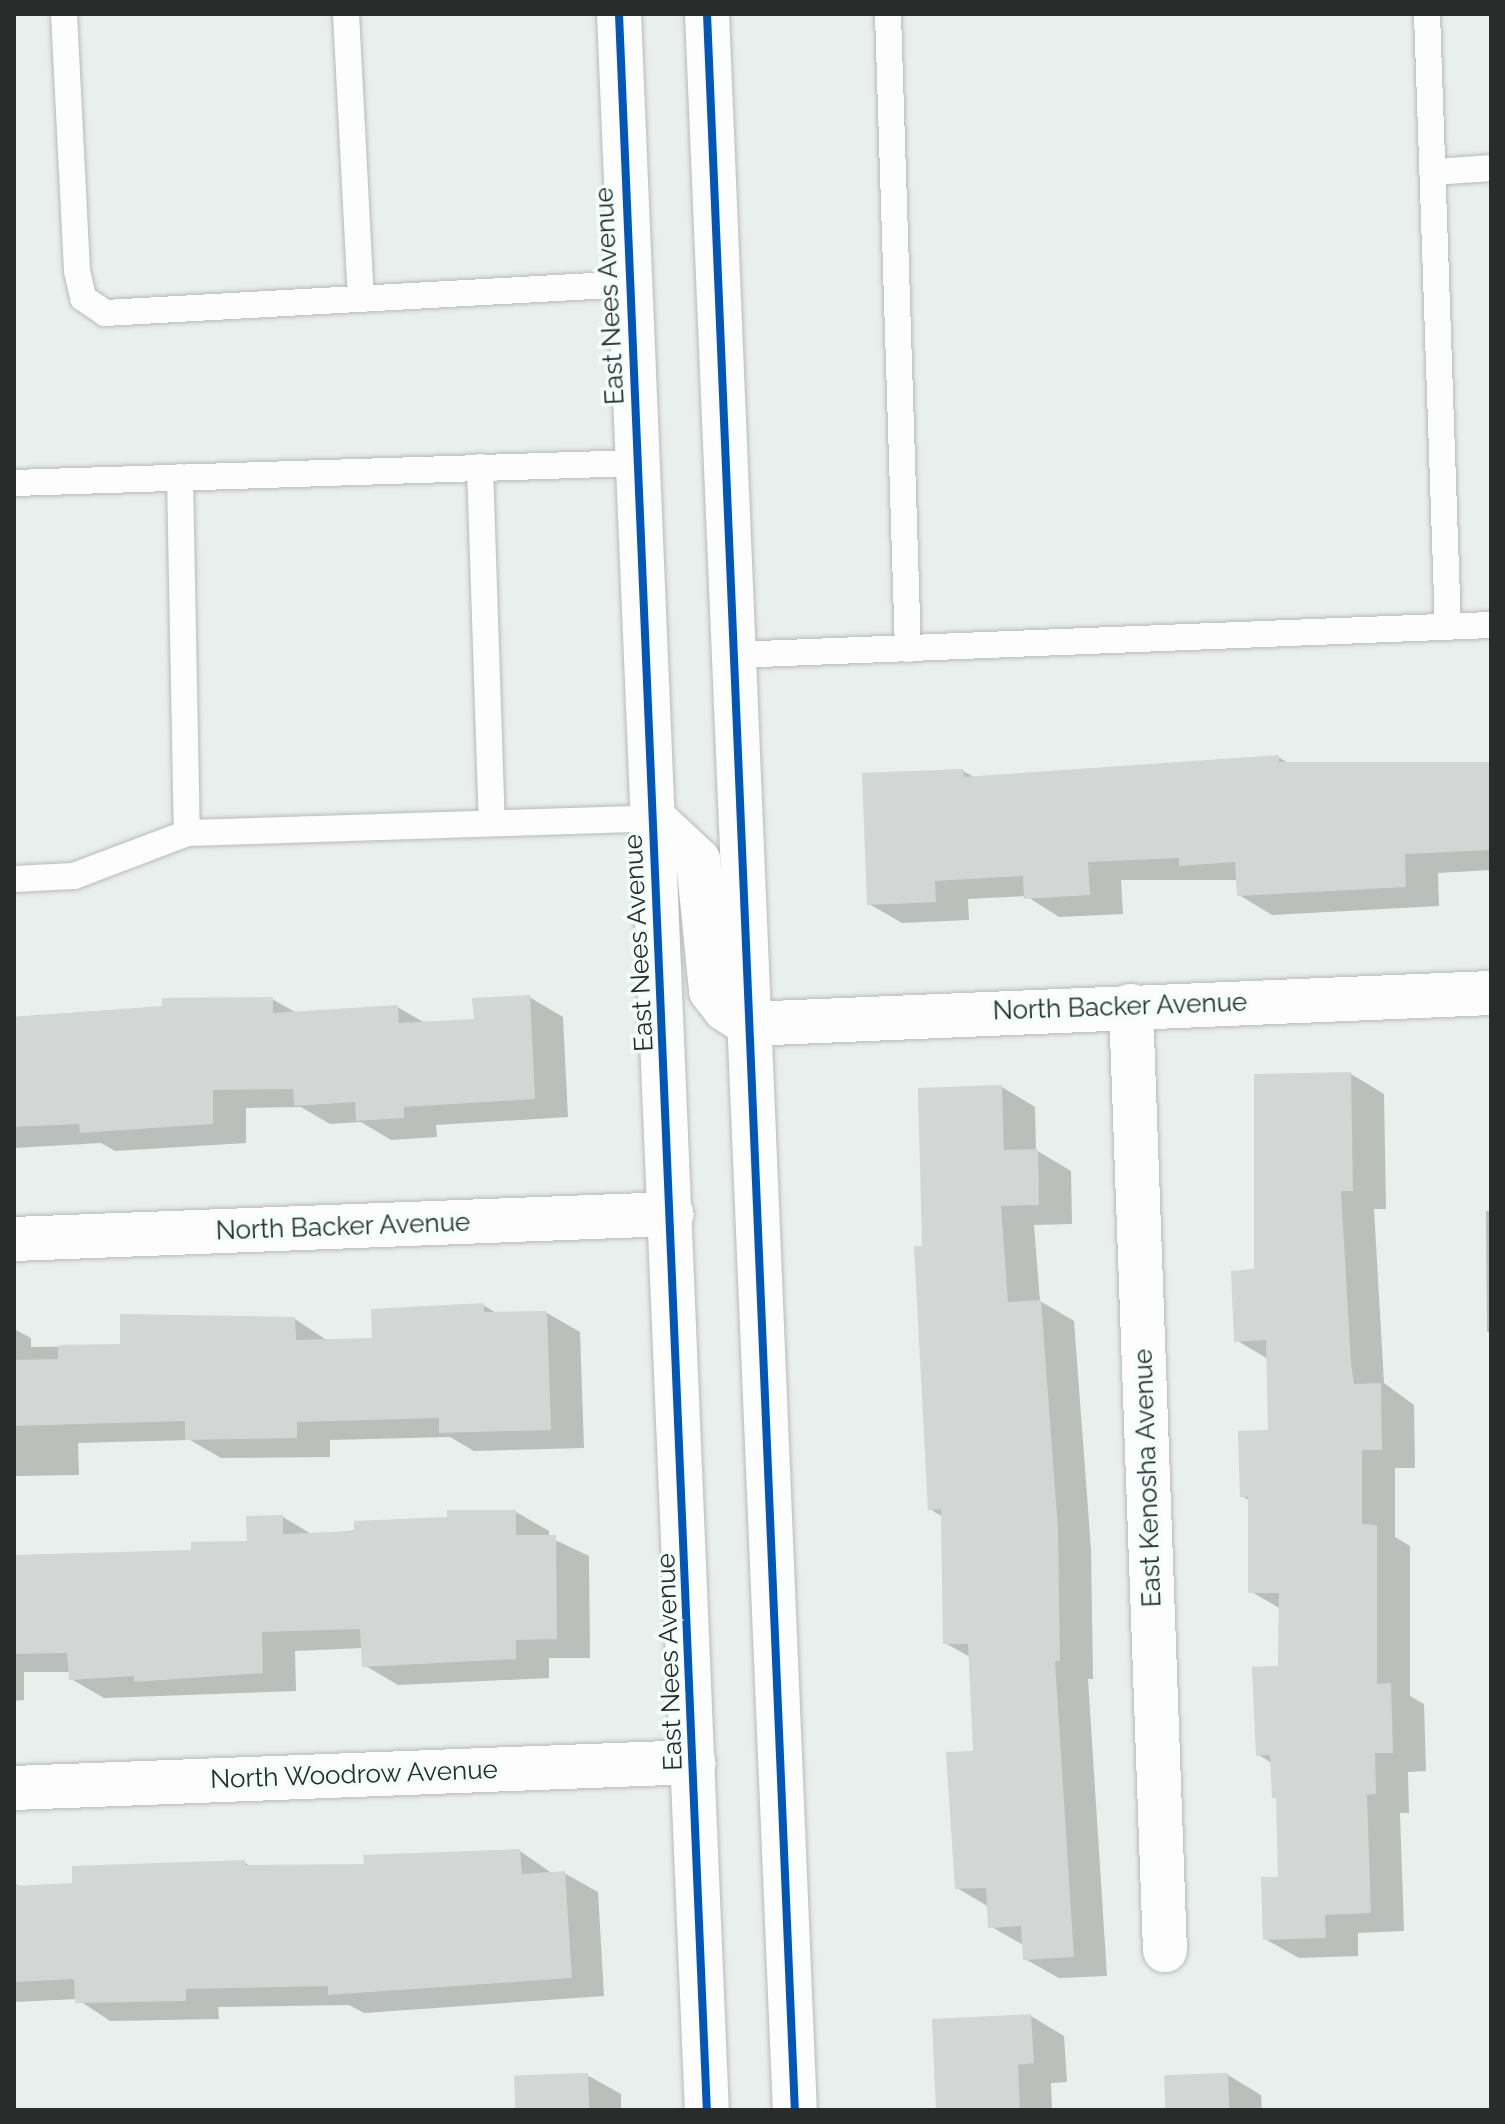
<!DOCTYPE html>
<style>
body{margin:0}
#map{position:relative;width:1505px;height:2124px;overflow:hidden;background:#e9efec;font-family:Raleway,sans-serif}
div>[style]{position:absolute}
.shadow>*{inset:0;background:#0003}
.building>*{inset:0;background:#d2d6d4;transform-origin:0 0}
.roads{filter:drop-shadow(0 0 2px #b7bbb9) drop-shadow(0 0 2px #b7bbb9)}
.service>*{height:26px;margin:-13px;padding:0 13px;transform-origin:13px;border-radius:13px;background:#fcfdfc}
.minor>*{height:44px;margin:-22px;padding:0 22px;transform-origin:22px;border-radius:22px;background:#fcfdfc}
.secondary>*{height:44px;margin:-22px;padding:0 22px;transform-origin:22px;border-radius:22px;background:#fcfdfc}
.cycleway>*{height:8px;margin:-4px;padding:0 4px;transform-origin:4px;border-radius:4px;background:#0057b8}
span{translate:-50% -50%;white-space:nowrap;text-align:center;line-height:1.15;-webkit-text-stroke:7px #f3fffa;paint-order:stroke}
.street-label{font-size:26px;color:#282d2b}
.frame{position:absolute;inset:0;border:16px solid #282d2b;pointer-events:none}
</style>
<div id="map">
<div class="shadow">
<i style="clip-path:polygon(1278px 757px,1290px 764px,1491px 764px,1491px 870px,1438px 873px,1439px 906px,1272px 915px,1239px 895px,1238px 880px,1121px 880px,1123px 914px,1059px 917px,1026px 896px,968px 899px,969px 920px,902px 923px,869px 904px,963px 771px,976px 778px)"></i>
<i style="clip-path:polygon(529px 997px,563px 1017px,568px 1117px,436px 1125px,437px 1137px,391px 1140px,361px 1122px,330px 1124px,301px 1107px,246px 1108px,246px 1143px,115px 1151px,101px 1143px,14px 1148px,14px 1017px,272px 999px,297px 1013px,397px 1007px,427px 1024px,476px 1021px)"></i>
<i style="clip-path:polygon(1351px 1074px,1384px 1094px,1386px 1209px,1374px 1209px,1384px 1383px,1414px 1405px,1415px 1468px,1395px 1468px,1395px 1537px,1410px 1546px,1410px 1696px,1424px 1704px,1426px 1771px,1408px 1772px,1409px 1813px,1400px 1813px,1404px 1931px,1358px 1933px,1358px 1956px,1299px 1958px,1265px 1939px,1280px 1879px,1278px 1800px,1274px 1797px,1272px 1763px,1257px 1754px,1280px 1668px,1281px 1609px,1250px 1591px,1250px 1501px,1242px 1496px,1270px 1432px,1268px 1359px,1236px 1340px,1256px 1271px)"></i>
<i style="clip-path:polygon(1002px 1087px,1035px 1107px,1036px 1150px,1071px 1171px,1072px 1224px,1034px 1225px,1040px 1301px,1074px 1321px,1091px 1549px,1093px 1679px,1088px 1679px,1107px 1976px,1059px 1978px,1025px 1959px,1025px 1946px,990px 1926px,989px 1907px,957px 1888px,975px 1753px,970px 1657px,945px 1643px,943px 1517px,930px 1509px,924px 1247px)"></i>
<i style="clip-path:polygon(1486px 1211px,1491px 1211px,1491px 1334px,1487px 1331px)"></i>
<i style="clip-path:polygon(483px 1305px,498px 1314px,547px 1313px,580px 1332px,584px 1448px,474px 1451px,450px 1437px,330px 1440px,330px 1457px,221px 1458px,190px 1440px,78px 1443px,79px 1475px,14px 1476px,14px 1329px,31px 1338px,31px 1347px,122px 1346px,122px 1316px,230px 1316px,295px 1319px,328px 1341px,374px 1340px)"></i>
<i style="clip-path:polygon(516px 1512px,549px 1531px,549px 1537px,589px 1556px,590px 1658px,549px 1658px,549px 1678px,398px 1685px,364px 1665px,363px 1648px,295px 1651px,296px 1691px,104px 1698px,71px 1679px,70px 1672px,24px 1672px,24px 1700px,14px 1701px,14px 1556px,194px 1552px,249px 1543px,283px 1517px,313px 1535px)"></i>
<i style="clip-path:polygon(520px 1851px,553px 1874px,564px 1873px,598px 1892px,604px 1996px,364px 2013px,349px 2005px,218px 2007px,219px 2019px,110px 2021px,77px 1999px,14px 2002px,14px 1883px,22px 1888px,75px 1885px,245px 1863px,253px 1867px,366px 1866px)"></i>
<i style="clip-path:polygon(1031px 2016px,1064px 2036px,1067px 2082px,1051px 2083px,1052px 2110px,938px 2110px)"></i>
<i style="clip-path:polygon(587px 2075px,621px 2094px,621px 2110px,517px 2110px)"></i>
<i style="clip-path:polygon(1228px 2075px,1261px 2095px,1262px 2110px,1167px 2110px)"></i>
</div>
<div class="building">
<i style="clip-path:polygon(1279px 755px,1279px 762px,1491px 762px,1491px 850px,1405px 854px,1406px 887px,1237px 896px,1235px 862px,1179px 866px,1179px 858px,1088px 862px,1090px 895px,1024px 899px,1023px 876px,935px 881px,936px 902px,867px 905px,862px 773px,963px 769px,964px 777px)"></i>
<i style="clip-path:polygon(530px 995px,535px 1099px,404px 1107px,404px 1118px,356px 1121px,355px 1102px,294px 1106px,293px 1089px,213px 1090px,213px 1124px,80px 1133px,79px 1124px,14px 1127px,14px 1017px,162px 1006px,162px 998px,273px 997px,273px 1013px,398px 1005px,399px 1023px,474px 1019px,472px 998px)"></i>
<i style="clip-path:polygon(1351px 1072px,1353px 1191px,1341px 1191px,1351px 1363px,1354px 1384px,1381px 1383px,1382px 1450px,1362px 1450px,1362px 1524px,1377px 1525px,1377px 1684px,1391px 1683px,1393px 1753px,1375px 1753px,1376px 1794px,1367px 1795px,1371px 1913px,1325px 1915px,1326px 1938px,1263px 1940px,1261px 1877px,1278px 1877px,1276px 1798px,1272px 1798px,1270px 1755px,1256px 1756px,1252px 1667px,1278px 1666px,1279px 1593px,1248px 1593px,1248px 1497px,1240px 1497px,1238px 1431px,1268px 1430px,1266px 1340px,1234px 1342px,1231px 1271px,1254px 1269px,1254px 1074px)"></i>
<i style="clip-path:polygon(1002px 1085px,1004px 1150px,1038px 1149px,1039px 1205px,1001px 1206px,1008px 1302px,1041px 1300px,1058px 1529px,1060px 1661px,1055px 1661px,1074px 1957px,1023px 1960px,1021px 1926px,988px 1928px,986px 1888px,955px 1889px,946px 1752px,973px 1751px,968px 1644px,943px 1644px,941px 1509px,928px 1510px,914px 1246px,922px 1246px,918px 1088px)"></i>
<i style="clip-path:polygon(484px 1303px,484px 1312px,547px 1311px,551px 1430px,439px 1433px,439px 1418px,297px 1422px,297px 1438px,185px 1440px,185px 1421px,14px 1426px,14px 1360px,58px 1359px,58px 1345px,120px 1344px,120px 1314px,295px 1317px,296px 1340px,372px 1338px,371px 1309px)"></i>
<i style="clip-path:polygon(447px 1510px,516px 1510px,516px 1535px,556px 1535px,557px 1639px,516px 1640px,516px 1659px,362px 1667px,360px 1629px,262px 1632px,263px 1673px,134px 1682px,134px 1676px,69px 1680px,67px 1653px,14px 1654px,14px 1555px,191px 1550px,191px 1542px,247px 1541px,246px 1516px,283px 1515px,283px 1534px,354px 1531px,354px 1521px,447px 1517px)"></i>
<i style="clip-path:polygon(520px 1849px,522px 1874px,565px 1871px,572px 1978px,328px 1995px,328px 1986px,186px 1989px,186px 2001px,75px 2003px,74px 1979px,14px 1982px,14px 1886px,72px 1883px,72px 1866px,245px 1860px,245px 1865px,364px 1864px,363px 1855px)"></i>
<i style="clip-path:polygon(1031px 2014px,1034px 2063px,1018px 2065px,1020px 2110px,936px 2110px,932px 2019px)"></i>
<i style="left:588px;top:2073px;width:37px;height:74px;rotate:88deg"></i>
<i style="left:1228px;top:2073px;width:37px;height:64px;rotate:88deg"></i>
</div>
<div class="roads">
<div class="service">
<i style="left:64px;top:14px;width:257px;rotate:87.1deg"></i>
<i style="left:77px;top:271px;width:28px;rotate:77deg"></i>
<i style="left:83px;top:298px;width:27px;rotate:34deg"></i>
<i style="left:105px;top:313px;width:524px;rotate:-3.17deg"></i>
<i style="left:346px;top:14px;width:284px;rotate:87deg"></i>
<i style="left:888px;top:14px;width:635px;rotate:88.2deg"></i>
<i style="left:1427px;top:14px;width:613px;rotate:88.04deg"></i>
<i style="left:1433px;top:172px;width:58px;rotate:-3.9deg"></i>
<i style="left:480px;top:467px;width:356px;rotate:88.1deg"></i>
<i style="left:180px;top:477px;width:356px;rotate:88.9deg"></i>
<i style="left:187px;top:833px;width:466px;rotate:-1.8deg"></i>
<i style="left:14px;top:483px;width:624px;rotate:-1.84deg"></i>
<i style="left:734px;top:655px;width:758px;rotate:-2.27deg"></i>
<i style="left:14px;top:879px;width:60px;rotate:-2.9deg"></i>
<i style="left:74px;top:876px;width:121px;rotate:-20.8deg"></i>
</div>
<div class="minor">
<i style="left:1131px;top:1006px;width:945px;rotate:87.94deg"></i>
<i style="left:748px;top:1024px;width:744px;rotate:-2.39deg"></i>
<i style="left:14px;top:1239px;width:658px;rotate:-2.18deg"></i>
<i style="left:14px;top:1788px;width:680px;rotate:-2.19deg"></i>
</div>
<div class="secondary">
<i style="left:619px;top:14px;width:2098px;rotate:87.6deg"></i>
<i style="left:707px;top:14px;width:2098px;rotate:87.6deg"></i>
<i style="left:653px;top:818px;width:62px;rotate:43deg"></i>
<i style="left:698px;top:860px;width:132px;rotate:84.3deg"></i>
<i style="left:711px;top:991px;width:23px;rotate:52deg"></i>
<i style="left:725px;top:1009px;width:27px;rotate:33deg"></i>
</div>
</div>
<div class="cycleway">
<i style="left:619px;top:14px;width:2098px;rotate:87.6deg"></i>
<i style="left:707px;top:14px;width:2098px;rotate:87.6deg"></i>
</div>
<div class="street-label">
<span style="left:610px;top:296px;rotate:-93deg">East Nees Avenue</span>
<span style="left:639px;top:943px;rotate:-93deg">East Nees Avenue</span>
<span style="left:1120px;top:1007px;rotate:-2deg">North Backer Avenue</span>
<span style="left:343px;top:1227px;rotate:-2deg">North Backer Avenue</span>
<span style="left:1148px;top:1478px;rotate:-92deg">East Kenosha Avenue</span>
<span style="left:670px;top:1662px;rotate:-92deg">East Nees Avenue</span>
<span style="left:354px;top:1775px;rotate:-2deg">North Woodrow Avenue</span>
</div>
<div class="frame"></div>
</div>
